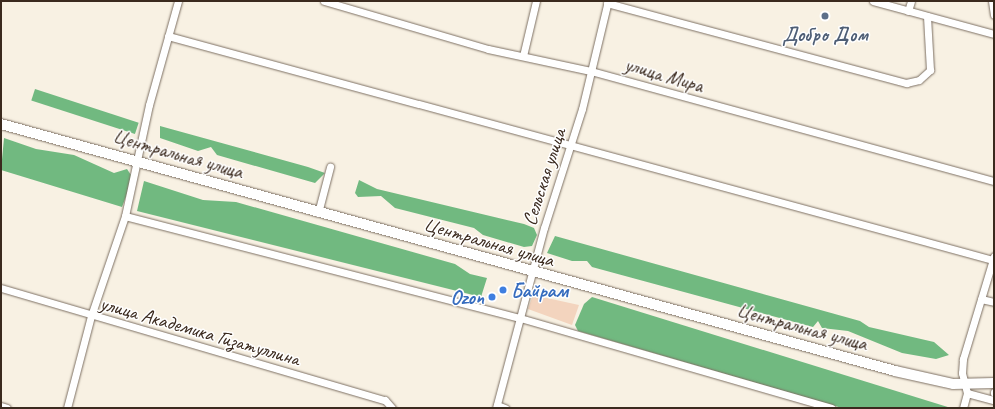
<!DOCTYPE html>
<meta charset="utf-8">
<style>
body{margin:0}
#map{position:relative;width:995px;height:409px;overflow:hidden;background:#f8f1e3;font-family:Caveat,sans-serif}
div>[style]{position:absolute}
.built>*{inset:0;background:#f3d4be}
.forest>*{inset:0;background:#71b980;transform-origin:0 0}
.roads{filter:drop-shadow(0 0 1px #7d7063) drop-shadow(0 0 1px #7d7063)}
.street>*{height:7px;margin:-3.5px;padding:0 3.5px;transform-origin:3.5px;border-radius:3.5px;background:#fff}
.secondary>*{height:10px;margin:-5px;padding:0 5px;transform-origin:5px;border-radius:5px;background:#fff}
.dots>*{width:11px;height:11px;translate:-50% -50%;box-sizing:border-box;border:2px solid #fff;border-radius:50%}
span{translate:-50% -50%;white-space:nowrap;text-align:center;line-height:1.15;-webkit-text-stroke:3px #fff;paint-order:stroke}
.service-label{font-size:20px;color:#4e5e75;font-weight:700}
.street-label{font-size:20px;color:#3b2a1e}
.shop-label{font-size:20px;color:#366cbe;font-weight:700}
.left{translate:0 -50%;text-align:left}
.right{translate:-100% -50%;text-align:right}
.frame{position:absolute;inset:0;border:2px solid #3b2a1e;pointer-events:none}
</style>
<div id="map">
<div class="built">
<i style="clip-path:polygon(533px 295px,579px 305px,572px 325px,528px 309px)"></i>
</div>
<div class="forest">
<i style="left:35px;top:89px;width:109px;height:12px;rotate:18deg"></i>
<i style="clip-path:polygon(160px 126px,308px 167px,325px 173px,315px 183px,217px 155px,211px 147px,198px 151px,160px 138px)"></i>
<i style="clip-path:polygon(4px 138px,36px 149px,74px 155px,114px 173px,127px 169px,133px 178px,122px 207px,1px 170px)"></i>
<i style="clip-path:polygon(359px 180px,377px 189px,524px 224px,534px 228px,537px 235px,532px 246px,524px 247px,483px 235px,474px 228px,395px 208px,381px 196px,358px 197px,355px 193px)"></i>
<i style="clip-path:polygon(144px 181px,203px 200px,236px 202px,455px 264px,470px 274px,487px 278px,481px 297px,137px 211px)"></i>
<i style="clip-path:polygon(555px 236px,860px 321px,869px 327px,934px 342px,949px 355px,936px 359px,902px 353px,848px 331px,822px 328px,818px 321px,813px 327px,592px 267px,587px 261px,572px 261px,547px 253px)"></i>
<i style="clip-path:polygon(592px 297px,951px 408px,842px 408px,578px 331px,575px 325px,584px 304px)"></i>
</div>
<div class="roads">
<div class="street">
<i style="left:324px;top:1px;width:171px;rotate:16.3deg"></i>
<i style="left:488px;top:49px;width:105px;rotate:12.1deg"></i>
<i style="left:591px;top:71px;width:418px;rotate:15.3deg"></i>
<i style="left:873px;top:1px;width:125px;rotate:15.3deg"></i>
<i style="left:992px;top:1px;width:14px;rotate:82deg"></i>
<i style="left:607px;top:3px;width:310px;rotate:15deg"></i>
<i style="left:906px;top:83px;width:13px;rotate:-13deg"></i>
<i style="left:919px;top:80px;width:15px;rotate:-42deg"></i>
<i style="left:930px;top:70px;width:54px;rotate:-93.2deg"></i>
<i style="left:908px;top:11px;width:10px;rotate:-73deg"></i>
<i style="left:168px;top:36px;width:855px;rotate:15.19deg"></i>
<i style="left:523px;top:56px;width:57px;rotate:-76.7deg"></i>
<i style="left:318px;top:213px;width:48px;rotate:-75.4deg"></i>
<i style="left:125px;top:216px;width:408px;rotate:14.5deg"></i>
<i style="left:520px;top:318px;width:324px;rotate:16.1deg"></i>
<i style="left:994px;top:256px;width:108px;rotate:106.8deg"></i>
<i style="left:963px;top:359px;width:14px;rotate:94deg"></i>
<i style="left:962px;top:373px;width:21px;rotate:76deg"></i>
<i style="left:967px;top:393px;width:28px;rotate:15deg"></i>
<i style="left:1px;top:288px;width:400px;rotate:16.3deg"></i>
<i style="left:385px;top:400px;width:11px;rotate:49deg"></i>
<i style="left:981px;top:299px;width:13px;rotate:13deg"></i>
<i style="left:994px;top:392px;width:1px;rotate:90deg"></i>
<i style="left:497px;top:405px;width:9px;rotate:21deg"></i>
<i style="left:1px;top:406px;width:6px;rotate:18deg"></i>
<i style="left:67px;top:408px;width:95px;rotate:-75.4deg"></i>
<i style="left:91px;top:316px;width:106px;rotate:-71.2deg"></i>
<i style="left:125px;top:216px;width:114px;rotate:-77.8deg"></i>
<i style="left:149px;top:105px;width:108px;rotate:-74.4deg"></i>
<i style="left:496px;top:408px;width:186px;rotate:-75.1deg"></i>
<i style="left:544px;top:228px;width:125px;rotate:-72.3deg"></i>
<i style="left:582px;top:109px;width:111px;rotate:-76.5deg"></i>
<i style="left:963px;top:408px;width:16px;rotate:-75deg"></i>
</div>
<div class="secondary">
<i style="left:1px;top:124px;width:927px;rotate:15.44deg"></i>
<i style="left:895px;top:371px;width:59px;rotate:12.6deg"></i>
<i style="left:953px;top:384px;width:41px;rotate:-1.4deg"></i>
</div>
</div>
<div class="dots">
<i style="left:825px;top:16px;background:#5c6f8a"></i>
<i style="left:503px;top:290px;background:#3f7fe0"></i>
<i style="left:492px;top:297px;background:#3f7fe0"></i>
</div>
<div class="service-label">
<span style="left:825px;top:34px">Добро Дом</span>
</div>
<div class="street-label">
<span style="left:664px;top:75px;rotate:16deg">улица Мира</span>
<span style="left:178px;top:154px;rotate:16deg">Центральная улица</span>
<span style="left:544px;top:177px;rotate:-72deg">Сельская улица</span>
<span style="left:489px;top:242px;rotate:16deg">Центральная улица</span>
<span style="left:802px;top:327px;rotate:15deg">Центральная улица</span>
<span style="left:200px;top:331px;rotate:16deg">улица Академика Гизатуллина</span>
</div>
<div class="shop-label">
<span class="left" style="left:511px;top:290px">Байрам</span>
<span class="right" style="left:484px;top:297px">Ozon</span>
</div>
<div class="frame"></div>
</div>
